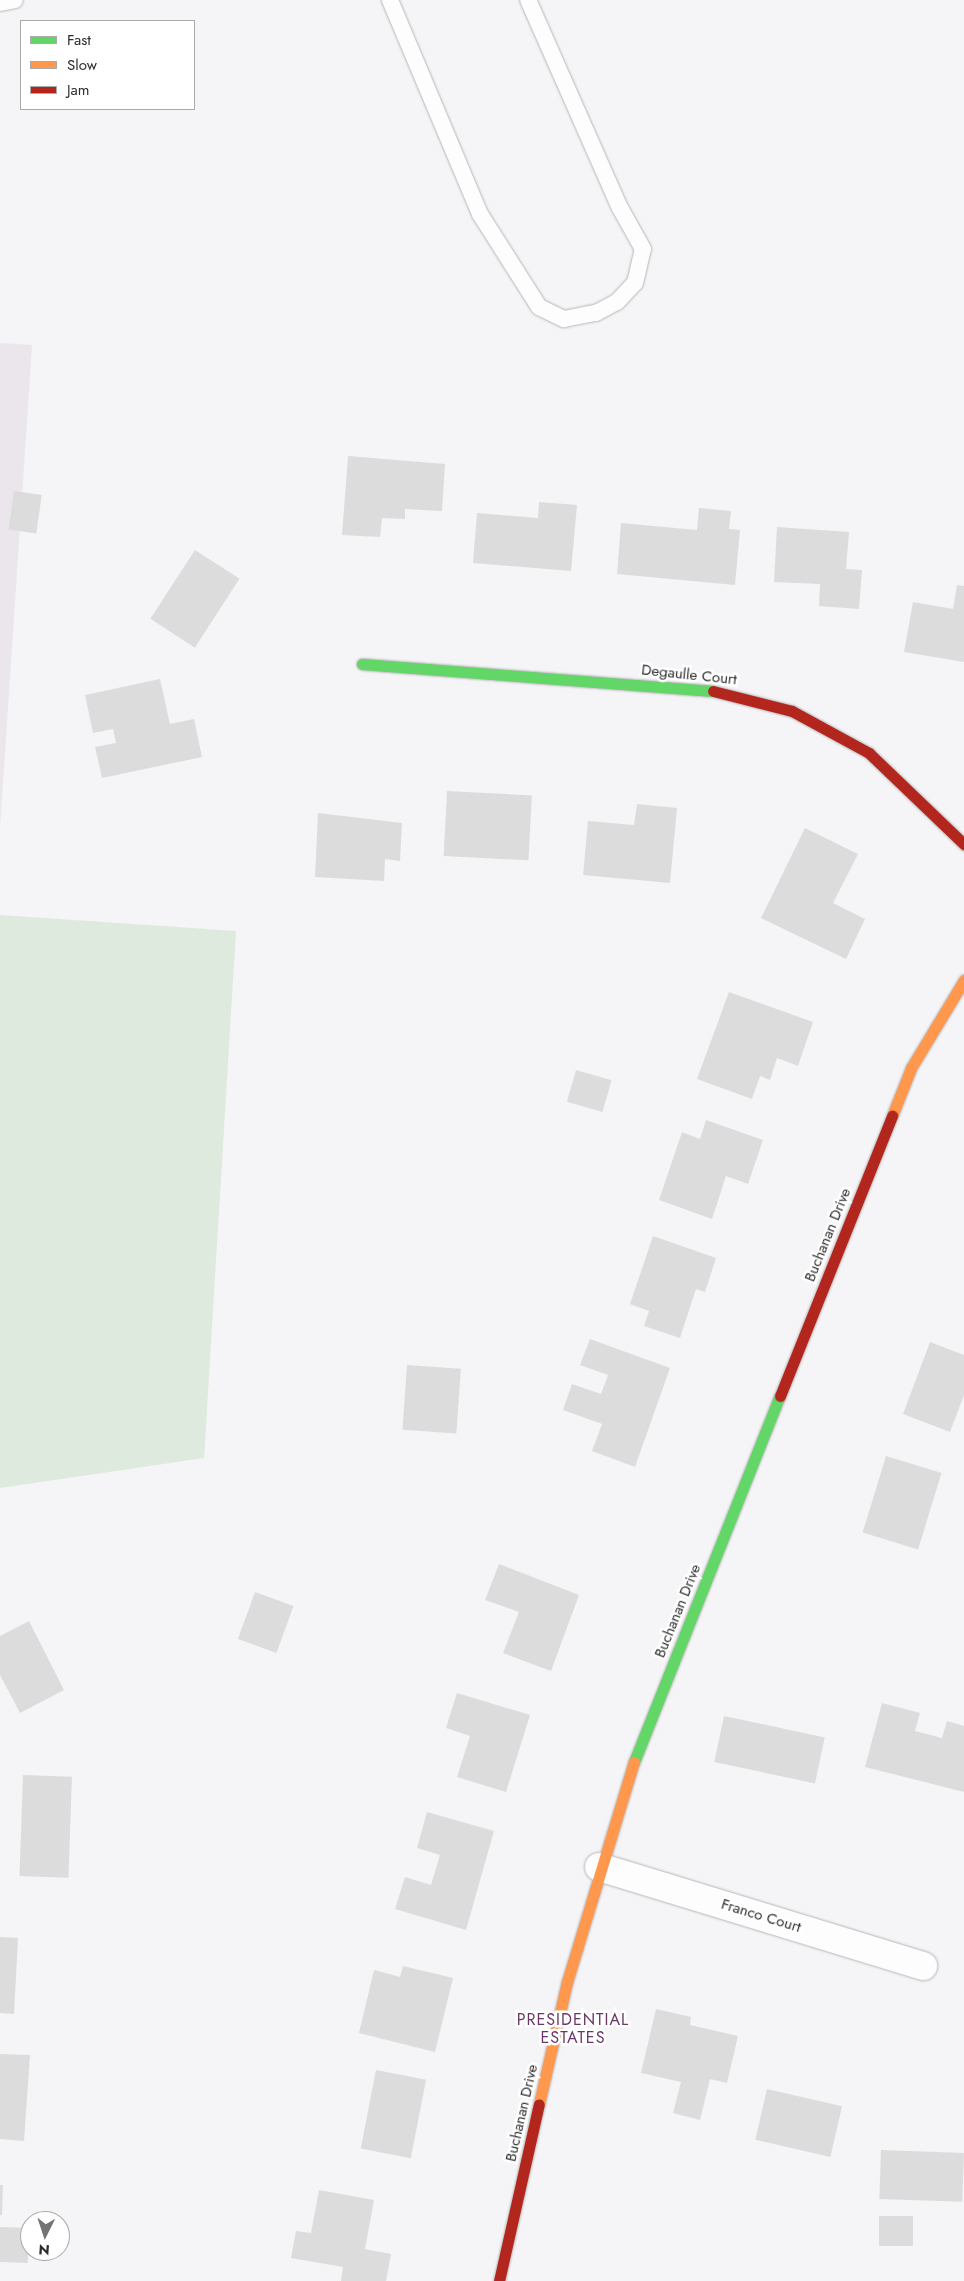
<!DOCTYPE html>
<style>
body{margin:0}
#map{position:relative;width:964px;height:2281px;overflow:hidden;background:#f5f4f6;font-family:Jost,sans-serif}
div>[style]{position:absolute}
.built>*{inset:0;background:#eae6ec}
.green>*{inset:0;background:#deeadd}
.building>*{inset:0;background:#dddcdd;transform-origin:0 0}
.roads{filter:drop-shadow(0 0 1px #b7b6b8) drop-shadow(0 0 1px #b7b6b8)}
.lane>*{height:16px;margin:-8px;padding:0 8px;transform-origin:8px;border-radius:8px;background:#fefdfe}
.street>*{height:28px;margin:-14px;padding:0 14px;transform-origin:14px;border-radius:14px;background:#fefdfe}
.fast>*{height:11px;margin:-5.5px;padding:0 5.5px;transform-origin:5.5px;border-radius:5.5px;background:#63d668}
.slow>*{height:11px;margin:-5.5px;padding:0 5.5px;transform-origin:5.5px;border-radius:5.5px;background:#ff974d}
.jam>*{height:11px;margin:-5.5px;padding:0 5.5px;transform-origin:5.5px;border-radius:5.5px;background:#b3261e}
span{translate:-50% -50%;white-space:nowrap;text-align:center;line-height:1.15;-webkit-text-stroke:5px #fff;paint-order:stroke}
.street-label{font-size:15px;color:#2e2d2e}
.neighbourhood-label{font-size:16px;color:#693667;letter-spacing:1px}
.legend{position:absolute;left:20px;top:20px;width:175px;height:90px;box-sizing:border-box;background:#fff;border:1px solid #ababab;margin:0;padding:6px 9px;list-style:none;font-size:15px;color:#2e2d2e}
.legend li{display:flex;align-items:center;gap:10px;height:25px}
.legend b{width:25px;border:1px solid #ababab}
.north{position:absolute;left:20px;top:2211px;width:50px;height:50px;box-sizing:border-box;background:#fff;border:1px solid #ababab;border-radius:50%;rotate:184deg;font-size:14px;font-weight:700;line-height:20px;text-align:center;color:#2e2d2e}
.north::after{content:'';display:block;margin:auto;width:18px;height:22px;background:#747374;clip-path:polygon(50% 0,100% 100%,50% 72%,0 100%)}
</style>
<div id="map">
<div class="built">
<i style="clip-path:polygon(0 343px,32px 345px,0 828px)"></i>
</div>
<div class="green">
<i style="clip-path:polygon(0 915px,236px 931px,204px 1458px,0 1488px)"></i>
</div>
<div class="building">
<i style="clip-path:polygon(348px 456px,445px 464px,442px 511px,405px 509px,405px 519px,382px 518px,380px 537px,342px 535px)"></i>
<i style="left:14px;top:491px;width:28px;height:39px;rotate:8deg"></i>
<i style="clip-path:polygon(539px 502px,577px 505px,571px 571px,473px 563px,477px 513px,538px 518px)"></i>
<i style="clip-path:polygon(699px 508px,731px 511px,729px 529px,740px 530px,735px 585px,617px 574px,621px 523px,697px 530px)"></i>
<i style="clip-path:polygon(777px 527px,849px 532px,846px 569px,862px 570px,859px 609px,819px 606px,820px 584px,774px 582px)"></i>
<i style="left:195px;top:550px;width:53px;height:82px;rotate:33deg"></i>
<i style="clip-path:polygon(957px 585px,964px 586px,964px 662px,904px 652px,913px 602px,953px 609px)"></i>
<i style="clip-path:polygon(160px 679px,170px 724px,194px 719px,202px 757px,102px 778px,95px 747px,116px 743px,113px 729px,93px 733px,85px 695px)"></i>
<i style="left:447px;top:791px;width:85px;height:65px;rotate:3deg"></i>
<i style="clip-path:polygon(637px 804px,677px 808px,670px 883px,583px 875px,588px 821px,634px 825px)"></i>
<i style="clip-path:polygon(318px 813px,402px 823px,400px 861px,385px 859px,384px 881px,315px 877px)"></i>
<i style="clip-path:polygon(805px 828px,858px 854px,833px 903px,865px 919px,846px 959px,761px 918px)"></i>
<i style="clip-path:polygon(729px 992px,813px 1022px,798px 1066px,777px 1058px,770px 1080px,760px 1076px,752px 1099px,697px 1079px)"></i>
<i style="left:576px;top:1070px;width:37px;height:33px;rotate:16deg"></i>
<i style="clip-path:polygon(706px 1120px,763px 1140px,748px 1184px,726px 1176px,712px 1219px,659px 1200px,682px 1132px,700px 1139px)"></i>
<i style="clip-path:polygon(653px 1236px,716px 1258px,705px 1292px,696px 1289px,680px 1338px,644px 1326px,649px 1311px,630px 1304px)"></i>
<i style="clip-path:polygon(590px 1339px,670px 1368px,635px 1467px,592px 1451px,602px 1424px,563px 1410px,572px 1384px,601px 1394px,608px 1375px,580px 1365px)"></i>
<i style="clip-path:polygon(930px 1342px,964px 1355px,964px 1395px,950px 1432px,903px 1414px)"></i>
<i style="left:407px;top:1365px;width:54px;height:65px;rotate:4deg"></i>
<i style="left:886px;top:1456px;width:58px;height:80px;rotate:17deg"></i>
<i style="clip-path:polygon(499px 1564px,579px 1595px,551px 1671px,503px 1653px,519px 1612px,485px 1600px)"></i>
<i style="left:255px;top:1592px;width:41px;height:50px;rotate:20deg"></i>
<i style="clip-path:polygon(29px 1621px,64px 1690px,20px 1713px,0 1675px,0 1636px)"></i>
<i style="clip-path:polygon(457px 1693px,530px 1715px,506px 1792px,457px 1777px,470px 1736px,446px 1728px)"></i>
<i style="clip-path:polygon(882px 1703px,920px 1713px,915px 1731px,942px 1738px,947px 1721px,964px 1726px,964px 1792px,865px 1767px)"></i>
<i style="left:724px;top:1716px;width:103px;height:47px;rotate:12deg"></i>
<i style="left:23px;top:1775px;width:49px;height:101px;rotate:2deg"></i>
<i style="clip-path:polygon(427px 1812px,494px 1831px,466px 1930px,395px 1909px,405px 1877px,431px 1885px,440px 1855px,417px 1848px)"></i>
<i style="clip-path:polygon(0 1937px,18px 1938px,14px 2014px,0 2013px)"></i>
<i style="clip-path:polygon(403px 1966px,453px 1978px,435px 2052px,359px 2033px,374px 1970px,400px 1977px)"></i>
<i style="clip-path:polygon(656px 2009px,691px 2017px,690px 2025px,738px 2036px,727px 2083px,710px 2079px,700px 2120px,673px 2113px,681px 2082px,641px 2073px)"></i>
<i style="clip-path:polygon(0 2054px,30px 2055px,24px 2141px,0 2139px)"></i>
<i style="left:376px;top:2070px;width:51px;height:80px;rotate:11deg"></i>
<i style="left:767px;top:2089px;width:77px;height:52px;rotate:13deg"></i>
<i style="left:881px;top:2150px;width:83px;height:49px;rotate:2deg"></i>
<i style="clip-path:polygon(0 2185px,3px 2185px,2px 2215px,0 2215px)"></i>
<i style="clip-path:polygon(319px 2190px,374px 2200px,365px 2249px,391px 2254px,386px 2281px,341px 2281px,343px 2267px,291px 2258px,296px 2231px,311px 2233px)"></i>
<i style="left:879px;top:2216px;width:34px;height:30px"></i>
<i style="left:0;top:2227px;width:29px;height:35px;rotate:2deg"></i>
</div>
<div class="roads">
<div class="lane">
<i style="left:390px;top:0;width:232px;rotate:67.2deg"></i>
<i style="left:480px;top:214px;width:110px;rotate:57.6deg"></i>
<i style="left:539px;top:307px;width:28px;rotate:26deg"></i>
<i style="left:564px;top:319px;width:33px;rotate:-11deg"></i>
<i style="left:596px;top:313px;width:24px;rotate:-28deg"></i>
<i style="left:617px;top:302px;width:26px;rotate:-47deg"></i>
<i style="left:635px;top:283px;width:35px;rotate:-77deg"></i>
<i style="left:643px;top:249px;width:49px;rotate:-119.2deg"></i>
<i style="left:619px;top:206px;width:225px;rotate:-113.8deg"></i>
<i style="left:0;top:3px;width:15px;rotate:-11deg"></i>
</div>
<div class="street">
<i style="left:599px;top:1867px;width:339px;rotate:17deg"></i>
</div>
<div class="fast">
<i style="left:362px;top:664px;width:352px;rotate:4.4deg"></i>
<i style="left:634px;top:1762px;width:394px;rotate:-68.3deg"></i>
</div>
<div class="slow">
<i style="left:892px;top:1116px;width:52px;rotate:-68.4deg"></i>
<i style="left:911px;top:1068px;width:103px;rotate:-58.9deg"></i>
<i style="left:539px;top:2104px;width:125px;rotate:-77.1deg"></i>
<i style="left:567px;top:1982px;width:230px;rotate:-73.1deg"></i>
</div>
<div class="jam">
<i style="left:713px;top:691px;width:81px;rotate:14.2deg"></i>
<i style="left:792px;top:711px;width:88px;rotate:28.6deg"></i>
<i style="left:869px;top:753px;width:132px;rotate:43.8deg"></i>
<i style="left:780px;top:1396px;width:302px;rotate:-68.2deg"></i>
<i style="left:499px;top:2281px;width:181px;rotate:-77.3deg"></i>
</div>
</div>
<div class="street-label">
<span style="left:689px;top:675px;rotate:6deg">Degaulle Court</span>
<span style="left:828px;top:1235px;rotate:-68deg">Buchanan Drive</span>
<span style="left:678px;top:1611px;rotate:-68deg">Buchanan Drive</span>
<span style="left:761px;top:1916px;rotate:17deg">Franco Court</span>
<span style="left:522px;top:2113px;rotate:-77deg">Buchanan Drive</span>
</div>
<div class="neighbourhood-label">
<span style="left:573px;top:2029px">PRESIDENTIAL<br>ESTATES</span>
</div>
<ul class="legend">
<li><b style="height:6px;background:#63d668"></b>Fast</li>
<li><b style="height:6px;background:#ff974d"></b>Slow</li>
<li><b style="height:6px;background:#b3261e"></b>Jam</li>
</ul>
<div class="north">N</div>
</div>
